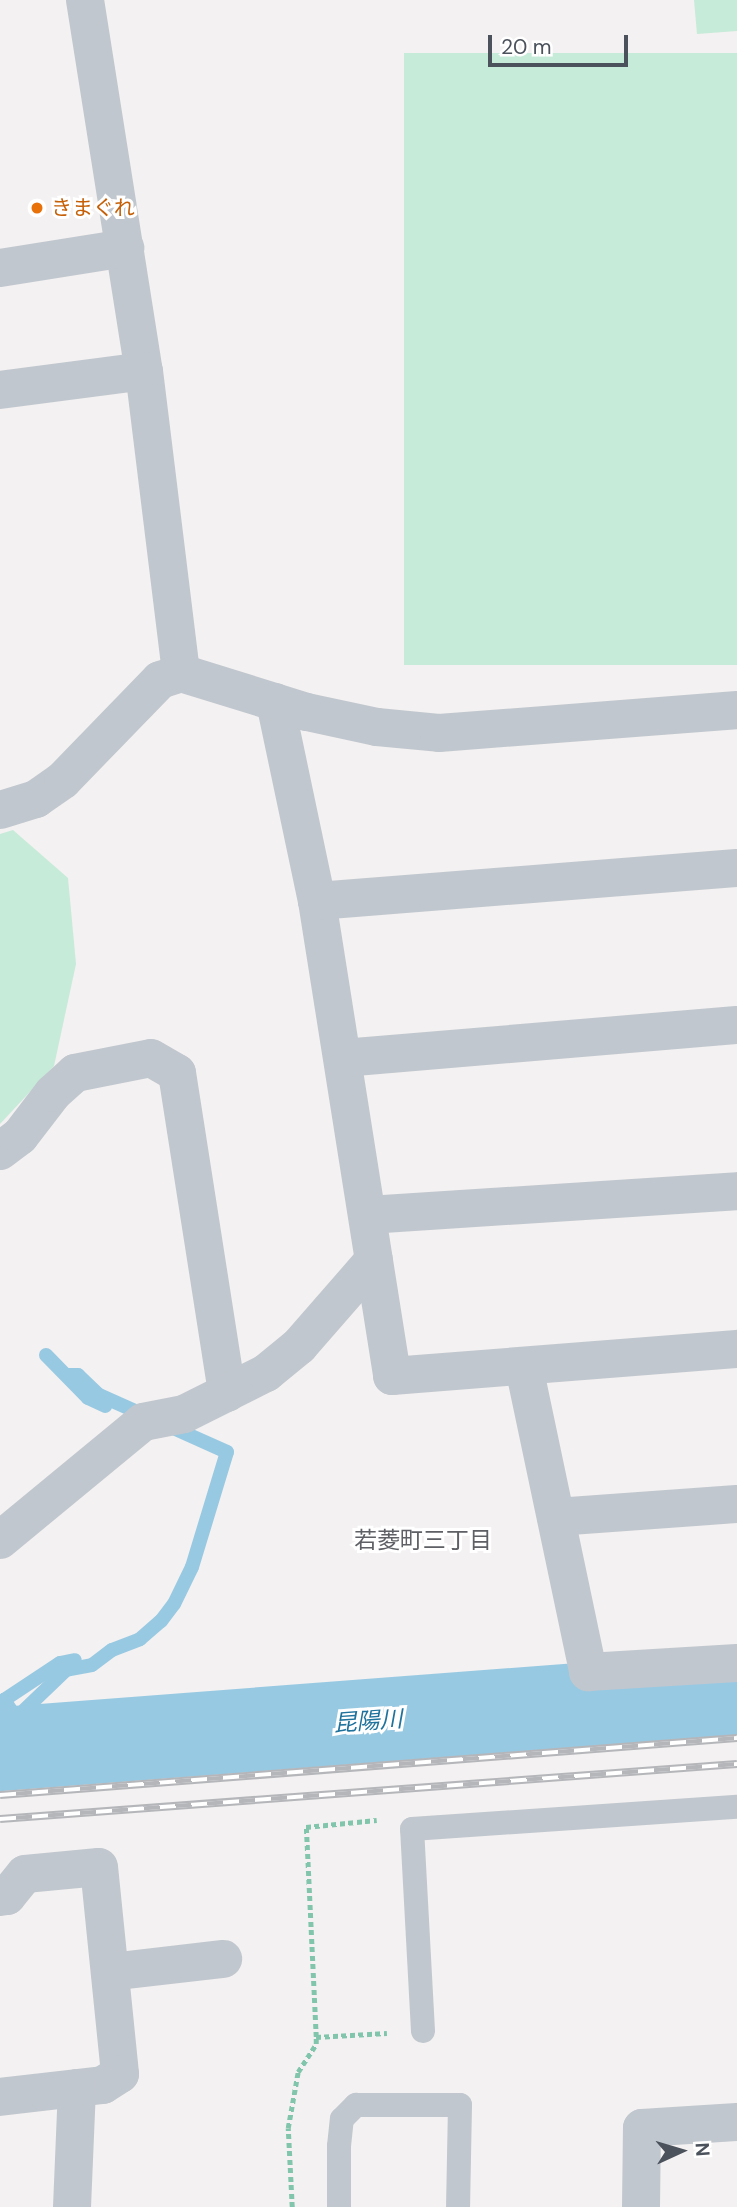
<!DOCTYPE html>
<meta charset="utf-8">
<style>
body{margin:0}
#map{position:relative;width:737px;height:2207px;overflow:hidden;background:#f3f1f1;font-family:"DM Sans","Noto Sans JP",sans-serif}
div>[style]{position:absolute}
.green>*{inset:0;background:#c6ebd9;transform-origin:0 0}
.stream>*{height:14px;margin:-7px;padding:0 7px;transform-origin:7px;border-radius:7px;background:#98c9e2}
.river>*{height:84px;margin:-42px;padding:0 42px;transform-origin:42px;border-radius:42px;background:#98c9e2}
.path>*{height:4.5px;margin-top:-2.25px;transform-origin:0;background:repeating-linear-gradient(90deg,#81c5ac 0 5px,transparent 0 8.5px)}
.lane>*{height:24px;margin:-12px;padding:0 12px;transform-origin:12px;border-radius:12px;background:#c1c7ce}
.street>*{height:38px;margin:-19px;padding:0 19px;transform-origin:19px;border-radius:19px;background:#c1c7ce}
.rail>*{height:8px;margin-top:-4px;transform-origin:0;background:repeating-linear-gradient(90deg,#fff 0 16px,#b4b6ba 0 32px);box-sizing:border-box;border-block:2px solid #b4b6ba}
.dots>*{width:19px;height:19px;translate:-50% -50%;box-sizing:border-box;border:4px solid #fff;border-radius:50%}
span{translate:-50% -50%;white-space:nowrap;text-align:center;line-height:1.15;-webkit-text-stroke:6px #fff;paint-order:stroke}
.food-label{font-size:21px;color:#c56008}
.left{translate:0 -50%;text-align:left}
.neighbourhood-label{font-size:23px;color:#5e6065}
.water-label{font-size:23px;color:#1e729c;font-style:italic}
.north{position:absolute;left:646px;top:2116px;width:70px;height:70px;-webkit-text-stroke:5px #fff;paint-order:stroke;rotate:86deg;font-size:19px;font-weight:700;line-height:28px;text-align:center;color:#4b525c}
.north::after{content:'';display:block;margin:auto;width:24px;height:32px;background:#4b525c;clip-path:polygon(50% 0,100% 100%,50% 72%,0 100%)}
.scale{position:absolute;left:488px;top:35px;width:140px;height:32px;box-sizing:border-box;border:4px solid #4b525c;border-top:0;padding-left:9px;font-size:21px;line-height:24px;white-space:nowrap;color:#4b525c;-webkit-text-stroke:5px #fff;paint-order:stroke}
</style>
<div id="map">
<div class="green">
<i style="clip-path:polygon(694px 0,737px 0,737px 31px,697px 34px)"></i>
<i style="left:737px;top:53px;width:612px;height:333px;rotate:90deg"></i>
<i style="clip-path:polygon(13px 830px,68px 878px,76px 964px,54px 1066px,0 1124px,0 834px)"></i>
</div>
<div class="stream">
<i style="left:46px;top:1355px;width:60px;rotate:45.7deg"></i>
<i style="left:88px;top:1398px;width:19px;rotate:25deg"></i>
<i style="left:67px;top:1375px;width:11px"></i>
<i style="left:78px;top:1375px;width:29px;rotate:44deg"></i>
<i style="left:99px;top:1395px;width:49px;rotate:24deg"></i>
<i style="left:4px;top:1700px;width:67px;rotate:-33.5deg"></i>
<i style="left:60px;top:1663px;width:15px;rotate:-11deg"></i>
<i style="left:0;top:1703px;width:5px;rotate:-37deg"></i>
<i style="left:4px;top:1700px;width:22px;rotate:56deg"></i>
<i style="left:16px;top:1718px;width:69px;rotate:-43.8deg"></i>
<i style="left:66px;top:1670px;width:26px;rotate:-11deg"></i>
<i style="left:92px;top:1665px;width:25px;rotate:-37deg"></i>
<i style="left:112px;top:1650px;width:30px;rotate:-21deg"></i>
<i style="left:140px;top:1639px;width:28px;rotate:-41deg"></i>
<i style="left:161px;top:1621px;width:21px;rotate:-53deg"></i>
<i style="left:174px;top:1604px;width:41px;rotate:-64.1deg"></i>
<i style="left:192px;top:1567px;width:120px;rotate:-73.1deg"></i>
<i style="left:227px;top:1452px;width:64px;rotate:-155.9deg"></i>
</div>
<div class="river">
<i style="left:0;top:1749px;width:739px;rotate:-4.35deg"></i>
</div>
<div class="path">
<i style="left:316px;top:2037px;width:71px;rotate:-3.2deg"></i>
<i style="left:292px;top:2207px;width:79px;rotate:-92.9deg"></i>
<i style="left:288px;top:2128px;width:57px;rotate:-79.9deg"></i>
<i style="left:298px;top:2072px;width:33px;rotate:-57deg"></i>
<i style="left:316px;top:2044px;width:7px;rotate:-90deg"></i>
<i style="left:316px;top:2037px;width:210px;rotate:-92.7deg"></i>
<i style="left:306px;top:1827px;width:71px;rotate:-5.6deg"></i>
</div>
<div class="lane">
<i style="left:423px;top:2031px;width:202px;rotate:-93.1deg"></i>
<i style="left:412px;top:1829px;width:326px;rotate:-3.9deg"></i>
<i style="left:339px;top:2207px;width:61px;rotate:-90deg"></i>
<i style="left:339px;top:2146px;width:27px;rotate:-84deg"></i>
<i style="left:342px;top:2119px;width:20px;rotate:-45deg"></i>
<i style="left:356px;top:2105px;width:104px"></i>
<i style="left:460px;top:2105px;width:102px;rotate:91.1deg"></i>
</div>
<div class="street">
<i style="left:85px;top:0;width:376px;rotate:81deg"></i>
<i style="left:144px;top:371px;width:304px;rotate:83deg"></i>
<i style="left:0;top:268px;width:127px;rotate:-9.1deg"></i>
<i style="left:0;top:390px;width:145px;rotate:-7.5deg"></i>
<i style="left:275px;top:702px;width:203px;rotate:78.1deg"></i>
<i style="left:317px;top:901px;width:481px;rotate:81deg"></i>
<i style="left:392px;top:1376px;width:346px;rotate:-4.5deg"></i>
<i style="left:0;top:810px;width:38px;rotate:-17deg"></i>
<i style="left:36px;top:799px;width:33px;rotate:-35deg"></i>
<i style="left:63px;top:780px;width:139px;rotate:-45.9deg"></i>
<i style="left:160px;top:680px;width:22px;rotate:-18deg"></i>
<i style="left:181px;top:673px;width:132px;rotate:17.2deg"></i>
<i style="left:307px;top:712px;width:72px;rotate:12.1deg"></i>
<i style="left:377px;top:727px;width:62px;rotate:5.5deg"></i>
<i style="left:439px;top:733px;width:299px;rotate:-4.4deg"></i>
<i style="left:317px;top:901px;width:421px;rotate:-4.5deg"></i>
<i style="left:343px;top:1058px;width:395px;rotate:-4.8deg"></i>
<i style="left:0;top:1151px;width:25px;rotate:-37deg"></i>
<i style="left:20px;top:1136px;width:54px;rotate:-52.5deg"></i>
<i style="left:53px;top:1093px;width:30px;rotate:-42deg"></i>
<i style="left:75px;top:1073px;width:77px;rotate:-11.2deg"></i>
<i style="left:151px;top:1058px;width:30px;rotate:30deg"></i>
<i style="left:177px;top:1073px;width:324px;rotate:81.1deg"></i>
<i style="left:368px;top:1215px;width:370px;rotate:-3.7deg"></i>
<i style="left:524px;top:1367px;width:312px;rotate:78.1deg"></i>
<i style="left:588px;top:1672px;width:149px;rotate:-3.5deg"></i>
<i style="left:556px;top:1517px;width:181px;rotate:-4.1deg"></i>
<i style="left:0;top:1540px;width:185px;rotate:-39.5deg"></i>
<i style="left:143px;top:1422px;width:42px;rotate:-11deg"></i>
<i style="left:184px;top:1414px;width:92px;rotate:-26.6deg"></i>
<i style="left:266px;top:1373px;width:43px;rotate:-39.3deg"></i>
<i style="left:299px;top:1346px;width:114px;rotate:-48.9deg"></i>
<i style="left:0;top:1897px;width:7px;rotate:-8deg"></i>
<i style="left:7px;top:1896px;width:28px;rotate:-51deg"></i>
<i style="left:25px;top:1874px;width:74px;rotate:-5.4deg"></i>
<i style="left:99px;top:1867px;width:208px;rotate:84.2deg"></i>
<i style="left:120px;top:2074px;width:20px;rotate:147deg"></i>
<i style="left:103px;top:2085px;width:104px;rotate:173.4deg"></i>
<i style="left:110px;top:1972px;width:114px;rotate:-6.6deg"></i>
<i style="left:72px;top:2207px;width:119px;rotate:-87.6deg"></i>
<i style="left:641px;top:2207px;width:79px;rotate:-89.3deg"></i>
<i style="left:642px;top:2128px;width:95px;rotate:-3.6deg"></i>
</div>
<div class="rail">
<i style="left:0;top:1795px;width:739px;rotate:-4.42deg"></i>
<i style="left:0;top:1819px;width:739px;rotate:-4.27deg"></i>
</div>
<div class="dots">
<i style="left:37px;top:208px;background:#e8710a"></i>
</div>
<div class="food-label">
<span class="left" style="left:51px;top:208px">きまぐれ</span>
</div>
<div class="neighbourhood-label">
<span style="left:423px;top:1540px">若菱町三丁目</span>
</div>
<div class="water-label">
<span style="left:368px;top:1721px;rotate:-4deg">昆陽川</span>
</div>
<div class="north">N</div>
<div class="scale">20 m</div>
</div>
